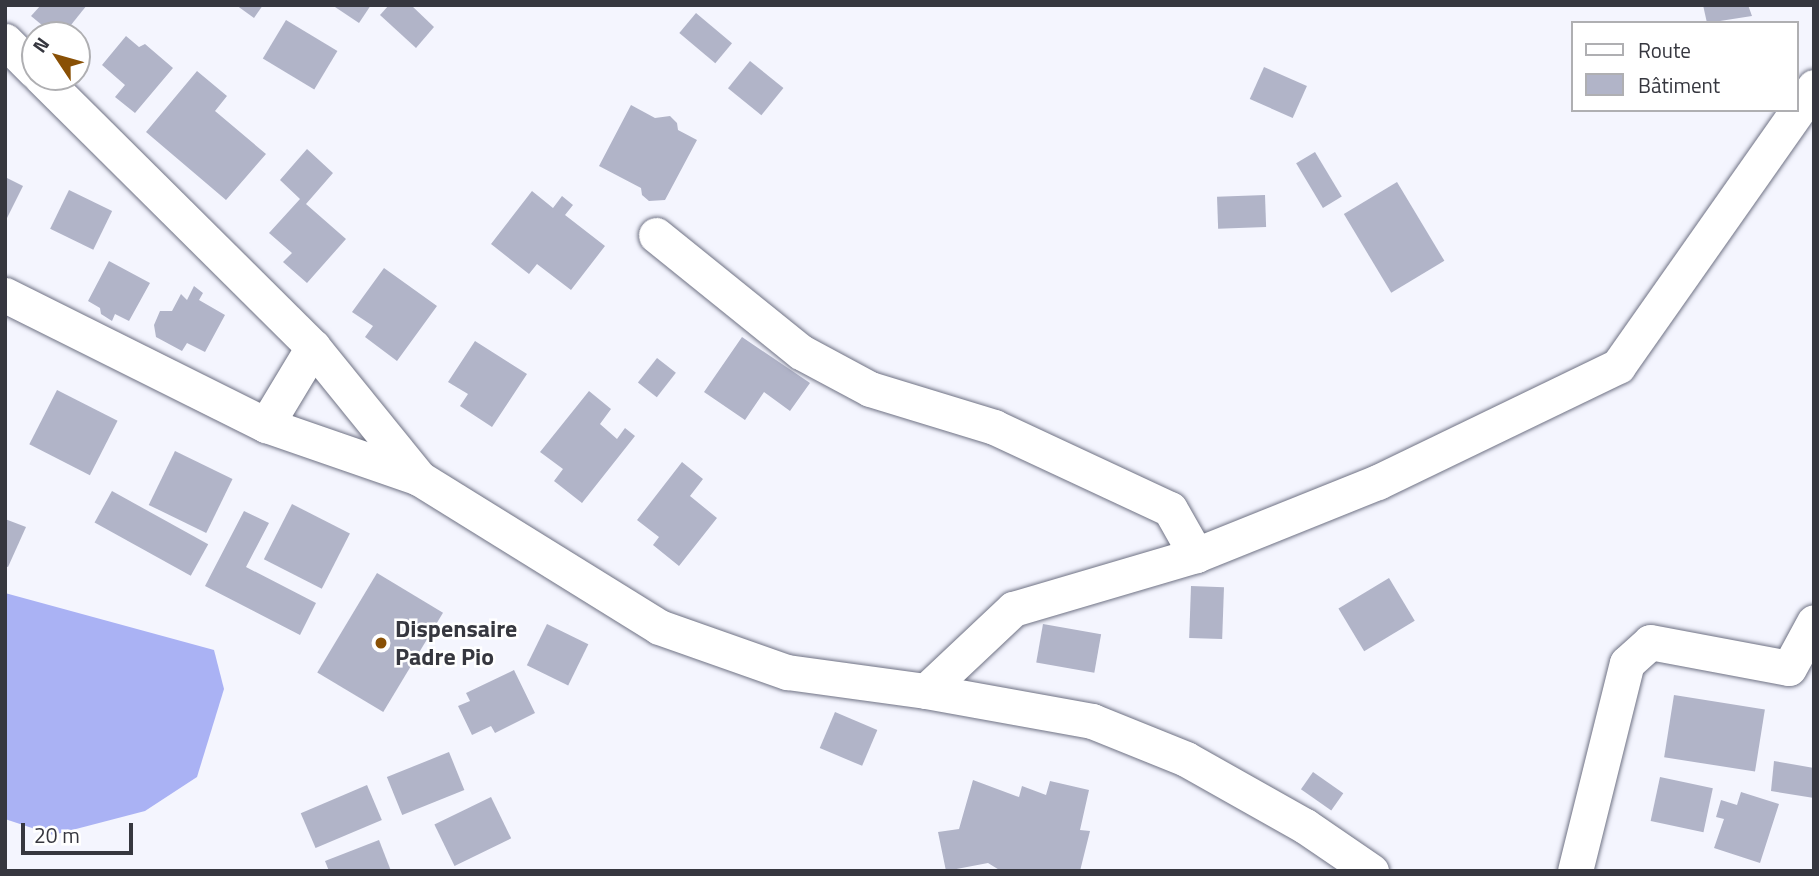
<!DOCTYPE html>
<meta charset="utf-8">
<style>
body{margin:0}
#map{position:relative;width:1819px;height:876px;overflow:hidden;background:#f4f5fe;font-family:"Titillium Web",sans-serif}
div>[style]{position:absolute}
.forest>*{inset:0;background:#aab2f4}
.building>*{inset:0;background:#b1b4c8;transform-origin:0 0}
.roads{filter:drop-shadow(0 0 2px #6f7284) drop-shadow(0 0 2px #6f7284)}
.minor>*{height:35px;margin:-17.5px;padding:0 17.5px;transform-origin:17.5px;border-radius:17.5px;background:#fff}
.dots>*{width:19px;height:19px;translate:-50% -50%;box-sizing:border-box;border:4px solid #fff;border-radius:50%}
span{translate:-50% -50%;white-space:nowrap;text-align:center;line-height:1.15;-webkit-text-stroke:5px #fff;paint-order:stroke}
.poi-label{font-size:24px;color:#36373f;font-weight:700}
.left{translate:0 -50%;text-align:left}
.frame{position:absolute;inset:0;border:7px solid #36373f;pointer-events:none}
.legend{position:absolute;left:1571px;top:21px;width:228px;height:91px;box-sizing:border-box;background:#fff;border:2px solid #afafb2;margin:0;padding:9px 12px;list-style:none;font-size:21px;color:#36373f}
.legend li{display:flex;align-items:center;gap:14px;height:35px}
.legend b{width:35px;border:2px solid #afafb2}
.north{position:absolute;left:21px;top:21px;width:70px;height:70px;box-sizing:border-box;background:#fff;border:2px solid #afafb2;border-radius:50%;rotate:306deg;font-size:19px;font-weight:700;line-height:28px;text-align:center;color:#36373f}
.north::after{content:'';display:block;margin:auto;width:24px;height:32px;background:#895005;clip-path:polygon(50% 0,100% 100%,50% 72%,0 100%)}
.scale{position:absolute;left:21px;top:823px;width:112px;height:32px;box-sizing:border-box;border:4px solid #36373f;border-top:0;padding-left:9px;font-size:21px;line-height:24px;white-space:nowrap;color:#36373f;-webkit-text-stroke:5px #fff;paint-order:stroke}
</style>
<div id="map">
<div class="forest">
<i style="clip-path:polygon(5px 593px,214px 650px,224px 689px,197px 777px,145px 811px,53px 835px,5px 819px)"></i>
</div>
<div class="building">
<i style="clip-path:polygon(41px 5px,87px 5px,63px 35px,54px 35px,31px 16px)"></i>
<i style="clip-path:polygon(236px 5px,263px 5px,254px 18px)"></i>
<i style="clip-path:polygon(332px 5px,371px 5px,359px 23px)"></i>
<i style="clip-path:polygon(389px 5px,411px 5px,434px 27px,416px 48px,380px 15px)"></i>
<i style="clip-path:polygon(1703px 5px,1748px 5px,1752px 16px,1707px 23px)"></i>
<i style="left:696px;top:13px;width:47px;height:26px;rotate:40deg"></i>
<i style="left:286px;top:20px;width:60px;height:45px;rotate:31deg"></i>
<i style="clip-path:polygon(126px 36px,139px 47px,145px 44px,173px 68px,135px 113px,115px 97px,125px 85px,102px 65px)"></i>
<i style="left:750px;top:61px;width:43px;height:35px;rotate:39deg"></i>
<i style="left:1264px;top:67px;width:47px;height:35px;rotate:24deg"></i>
<i style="clip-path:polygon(197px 71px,227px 96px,215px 111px,266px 154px,226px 200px,146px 132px)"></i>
<i style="clip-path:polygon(631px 105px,655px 118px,670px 116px,677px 123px,678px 130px,697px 140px,665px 200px,649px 201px,642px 195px,641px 188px,599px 166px)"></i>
<i style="clip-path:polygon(307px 149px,333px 173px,306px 204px,346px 239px,307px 283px,283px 262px,292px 253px,269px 233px,300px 199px,280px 180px)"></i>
<i style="left:1315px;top:152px;width:52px;height:22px;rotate:59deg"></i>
<i style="clip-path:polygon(5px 177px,23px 186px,5px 222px)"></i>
<i style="left:1397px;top:182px;width:92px;height:62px;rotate:59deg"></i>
<i style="left:69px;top:190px;width:48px;height:43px;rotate:26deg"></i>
<i style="clip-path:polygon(532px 191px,553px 208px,562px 196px,573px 205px,565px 215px,605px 246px,571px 290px,537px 264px,529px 274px,491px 244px)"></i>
<i style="left:1265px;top:195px;width:32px;height:48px;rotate:88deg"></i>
<i style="clip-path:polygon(109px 261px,150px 283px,129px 321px,115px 314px,112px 321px,101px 314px,100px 308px,88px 301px)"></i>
<i style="clip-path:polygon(384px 268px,437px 306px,397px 361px,365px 337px,373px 326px,352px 312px)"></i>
<i style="clip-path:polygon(194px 286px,203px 293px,199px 300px,225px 315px,205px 352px,187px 343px,182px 351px,156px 337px,154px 325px,160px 311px,172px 311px,181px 294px,187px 300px)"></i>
<i style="clip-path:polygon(742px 337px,810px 383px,790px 411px,764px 392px,745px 420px,704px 392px)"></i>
<i style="clip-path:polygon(475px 341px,527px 374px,492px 427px,460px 406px,468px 394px,448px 382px)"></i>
<i style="left:657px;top:358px;width:24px;height:31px;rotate:38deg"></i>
<i style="left:57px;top:390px;width:68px;height:61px;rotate:27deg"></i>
<i style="clip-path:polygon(589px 391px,611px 409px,600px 424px,617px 439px,625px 428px,635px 436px,582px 503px,554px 481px,563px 469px,540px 452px)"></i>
<i style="left:175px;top:451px;width:64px;height:60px;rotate:26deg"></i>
<i style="clip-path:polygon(682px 462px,703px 479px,690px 496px,717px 518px,679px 566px,653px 545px,659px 537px,637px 520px)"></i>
<i style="left:112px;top:491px;width:110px;height:36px;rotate:29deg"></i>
<i style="left:292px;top:504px;width:65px;height:62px;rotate:27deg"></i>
<i style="clip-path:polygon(244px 511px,269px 523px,246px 567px,316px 603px,300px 635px,205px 586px)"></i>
<i style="clip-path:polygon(5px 519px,26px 527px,8px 567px,5px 566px)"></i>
<i style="left:377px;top:573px;width:77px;height:116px;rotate:31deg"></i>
<i style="left:1389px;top:578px;width:50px;height:59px;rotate:59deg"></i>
<i style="left:1191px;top:586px;width:33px;height:52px;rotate:2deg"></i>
<i style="left:547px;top:624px;width:46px;height:46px;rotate:26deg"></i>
<i style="left:1043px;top:624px;width:59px;height:39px;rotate:10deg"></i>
<i style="clip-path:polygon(514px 670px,535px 713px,495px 733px,491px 726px,472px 735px,458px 706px,470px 701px,466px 693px)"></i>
<i style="left:1674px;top:695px;width:92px;height:63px;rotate:9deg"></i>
<i style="left:835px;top:712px;width:46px;height:39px;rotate:23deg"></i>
<i style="left:449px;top:752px;width:41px;height:67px;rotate:68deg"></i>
<i style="clip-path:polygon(1774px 761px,1814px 768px,1814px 798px,1771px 791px)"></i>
<i style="left:1313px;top:772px;width:37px;height:21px;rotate:35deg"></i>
<i style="left:1660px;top:777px;width:54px;height:45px;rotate:12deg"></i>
<i style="clip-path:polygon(973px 780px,1019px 797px,1022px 786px,1046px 795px,1050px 781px,1089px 790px,1080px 830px,1090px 831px,1080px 871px,1001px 871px,988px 863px,946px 871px,938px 832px,959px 829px)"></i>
<i style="left:367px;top:785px;width:38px;height:72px;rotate:67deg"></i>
<i style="clip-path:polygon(1741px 792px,1779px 804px,1760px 863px,1714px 848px,1724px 819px,1716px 817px,1721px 800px,1737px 805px)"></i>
<i style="left:491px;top:797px;width:46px;height:63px;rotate:64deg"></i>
<i style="clip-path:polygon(379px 840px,391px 871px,329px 871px,325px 861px)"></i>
</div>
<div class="roads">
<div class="minor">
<i style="left:5px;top:41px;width:42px;rotate:45deg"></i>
<i style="left:41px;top:77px;width:383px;rotate:44.8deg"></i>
<i style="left:313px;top:347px;width:169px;rotate:51deg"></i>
<i style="left:656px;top:235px;width:186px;rotate:38.9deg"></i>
<i style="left:801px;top:352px;width:78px;rotate:28.2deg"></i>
<i style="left:870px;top:389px;width:130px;rotate:17deg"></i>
<i style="left:994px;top:427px;width:194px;rotate:25deg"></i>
<i style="left:1170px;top:509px;width:53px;rotate:60.5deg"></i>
<i style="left:5px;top:295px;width:292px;rotate:26.5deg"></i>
<i style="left:266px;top:425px;width:162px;rotate:19.1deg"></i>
<i style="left:419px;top:478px;width:282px;rotate:31.8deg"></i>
<i style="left:659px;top:627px;width:136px;rotate:19.4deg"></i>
<i style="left:787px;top:672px;width:140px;rotate:7.8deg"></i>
<i style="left:926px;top:691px;width:169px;rotate:10.2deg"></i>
<i style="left:1092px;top:721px;width:101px;rotate:22deg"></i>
<i style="left:1186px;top:759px;width:137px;rotate:29.4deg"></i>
<i style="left:1305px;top:826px;width:80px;rotate:34.3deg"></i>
<i style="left:266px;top:425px;width:91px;rotate:-58.9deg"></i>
<i style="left:926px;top:691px;width:120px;rotate:-43.3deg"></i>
<i style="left:1013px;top:609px;width:191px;rotate:-16.4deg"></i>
<i style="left:1196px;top:555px;width:196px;rotate:-21.9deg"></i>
<i style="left:1378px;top:482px;width:267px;rotate:-25.8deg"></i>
<i style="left:1618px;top:366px;width:341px;rotate:-54.9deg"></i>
<i style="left:1575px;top:871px;width:214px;rotate:-76deg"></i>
<i style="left:1627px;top:663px;width:31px;rotate:-42deg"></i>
<i style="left:1650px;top:642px;width:141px;rotate:10.6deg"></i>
<i style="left:1789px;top:668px;width:52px;rotate:-61.5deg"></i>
</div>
</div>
<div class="dots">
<i style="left:381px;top:643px;background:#895005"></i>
</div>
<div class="poi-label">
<span class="left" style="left:395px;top:643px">Dispensaire<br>Padre Pio</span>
</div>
<div class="frame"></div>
<ul class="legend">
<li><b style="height:9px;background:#fff"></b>Route</li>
<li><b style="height:19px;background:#b1b4c8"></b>Bâtiment</li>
</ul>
<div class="north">N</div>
<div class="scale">20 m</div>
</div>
